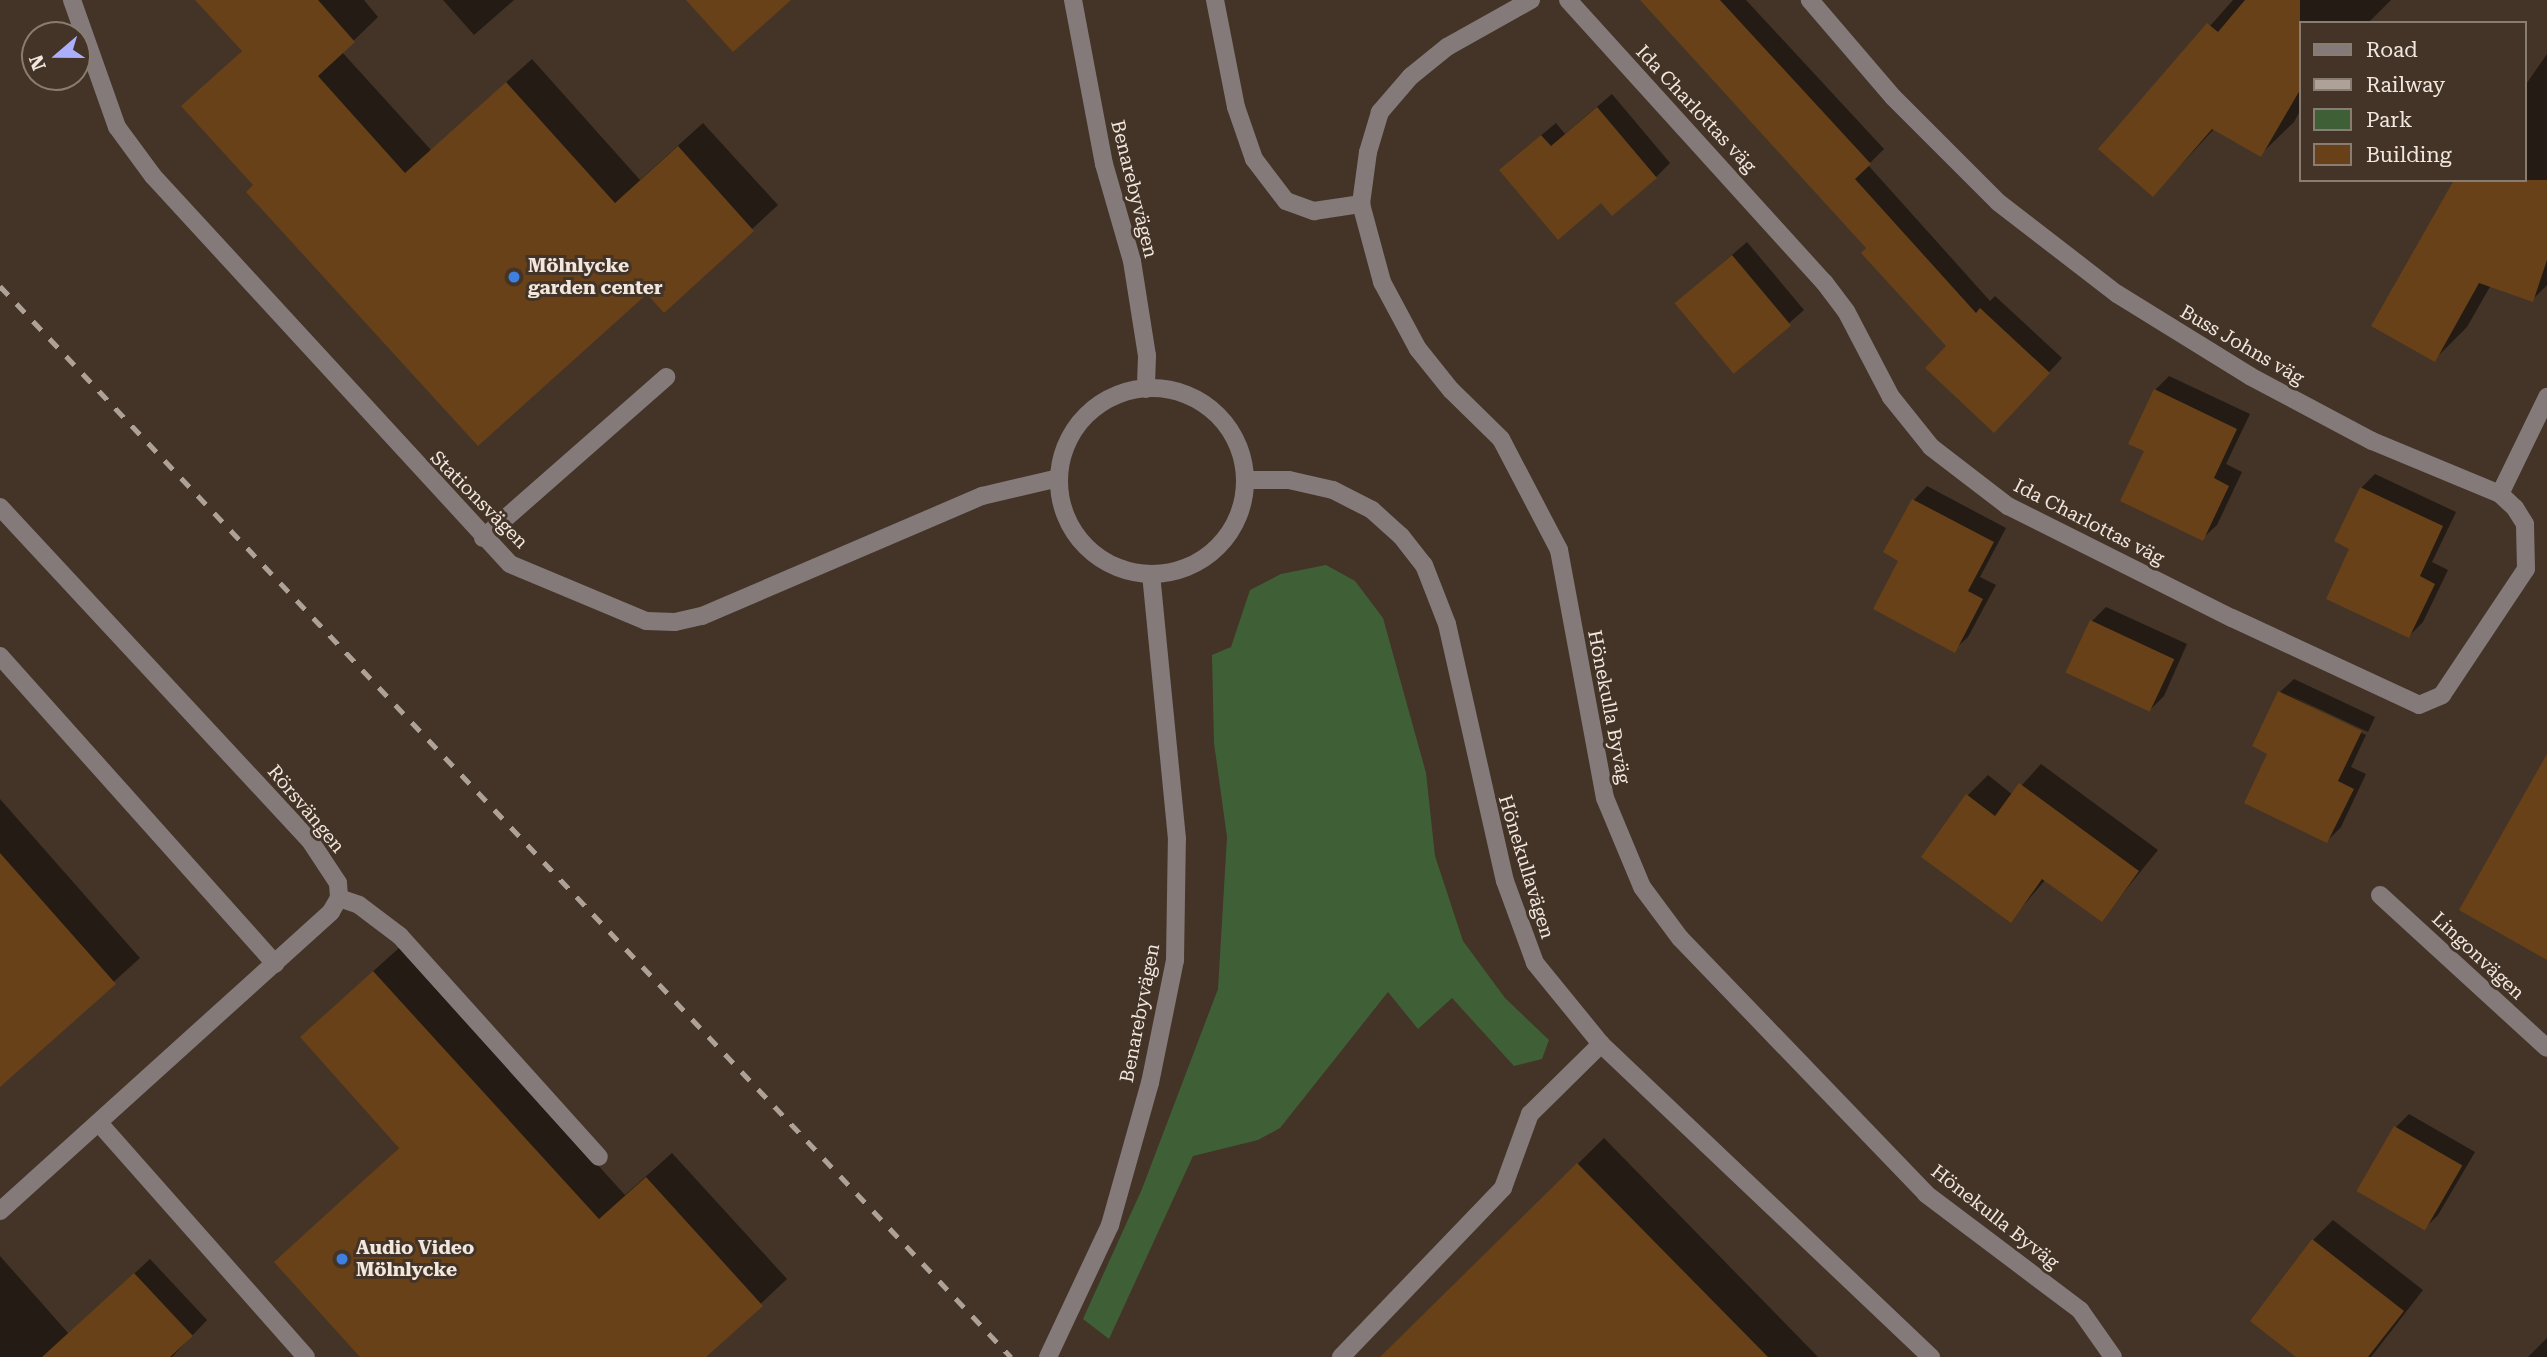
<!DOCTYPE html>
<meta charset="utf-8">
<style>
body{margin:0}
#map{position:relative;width:2547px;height:1357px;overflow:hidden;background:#433427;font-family:"Roboto Serif",serif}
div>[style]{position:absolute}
.green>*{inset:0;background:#3f6036}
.shadow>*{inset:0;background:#0007}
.building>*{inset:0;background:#684118;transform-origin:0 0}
.minor>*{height:18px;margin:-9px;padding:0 9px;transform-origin:9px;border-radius:9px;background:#857a7a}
.minor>.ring{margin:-9px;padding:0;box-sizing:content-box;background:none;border:18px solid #857a7a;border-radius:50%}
.rail>*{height:5px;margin-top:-2.5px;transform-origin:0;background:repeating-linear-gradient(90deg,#aea298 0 12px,transparent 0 24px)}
.dots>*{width:19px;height:19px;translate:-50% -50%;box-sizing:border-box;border:4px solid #433427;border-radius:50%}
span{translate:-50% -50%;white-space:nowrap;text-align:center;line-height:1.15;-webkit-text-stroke:6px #433427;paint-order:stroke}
.street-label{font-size:19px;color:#f1e7df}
.poi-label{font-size:19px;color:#f1e7df;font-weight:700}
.left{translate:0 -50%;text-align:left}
.legend{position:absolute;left:2299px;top:21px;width:228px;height:161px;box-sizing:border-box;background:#433427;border:2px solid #897c71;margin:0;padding:9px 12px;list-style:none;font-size:21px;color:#f1e7df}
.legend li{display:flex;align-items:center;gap:14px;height:35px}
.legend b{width:35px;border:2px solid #897c71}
.north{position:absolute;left:21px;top:21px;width:70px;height:70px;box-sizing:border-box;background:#433427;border:2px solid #897c71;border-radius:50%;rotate:250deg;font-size:19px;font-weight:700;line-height:28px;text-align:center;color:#f1e7df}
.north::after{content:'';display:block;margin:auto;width:24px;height:32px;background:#abaffb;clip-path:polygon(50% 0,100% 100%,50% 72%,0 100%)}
</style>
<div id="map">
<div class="green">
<i style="clip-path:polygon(1326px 565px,1355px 581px,1383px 618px,1426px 773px,1435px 856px,1463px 941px,1505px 998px,1549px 1040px,1542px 1059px,1514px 1066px,1452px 998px,1418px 1029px,1388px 992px,1280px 1128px,1258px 1140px,1193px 1156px,1109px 1339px,1083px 1319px,1142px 1189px,1218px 989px,1227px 837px,1214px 743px,1212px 655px,1231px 647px,1250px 590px,1281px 574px)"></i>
</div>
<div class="shadow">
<i style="clip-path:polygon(197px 0,364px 0,378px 17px,342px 52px,431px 150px,532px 59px,640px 180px,703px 123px,778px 205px,664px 310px,647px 291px,255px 185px,184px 106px,243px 50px)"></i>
<i style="clip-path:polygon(443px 0,514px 0,474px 35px)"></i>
<i style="clip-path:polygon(1673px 0,1746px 0,1884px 149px,1868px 165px,1990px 301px,1995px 296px,2062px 358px,2008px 417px)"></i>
<i style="clip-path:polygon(2233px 0,2391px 0,2369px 22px,2300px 23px,2300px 111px,2294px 122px,2260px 155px,2215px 128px,2153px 195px,2101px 149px)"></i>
<i style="clip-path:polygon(2547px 54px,2547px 285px,2532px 300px,2491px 285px,2467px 327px,2434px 360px,2524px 180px,2524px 87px)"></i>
<i style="clip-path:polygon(1612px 94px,1670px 163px,1656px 177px,1602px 201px,1515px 157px,1556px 123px,1565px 134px)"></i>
<i style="clip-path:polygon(1747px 242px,1804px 310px,1734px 371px,1691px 290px)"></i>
<i style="clip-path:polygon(2169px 376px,2250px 414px,2226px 464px,2242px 472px,2217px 525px,2203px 538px,2146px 450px,2155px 390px)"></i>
<i style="clip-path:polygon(2375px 474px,2456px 512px,2432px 562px,2448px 570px,2423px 622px,2409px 636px,2352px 548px,2361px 488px)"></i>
<i style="clip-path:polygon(1927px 486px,2006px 528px,1980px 577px,1996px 585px,1968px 637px,1954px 650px,1901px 560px,1886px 552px,1914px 500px)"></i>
<i style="clip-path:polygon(2106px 607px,2187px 644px,2164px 696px,2151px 709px,2092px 621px)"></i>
<i style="clip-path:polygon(2294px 679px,2375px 717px,2368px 732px,2283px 692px,2366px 735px,2351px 767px,2366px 774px,2341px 827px,2327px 841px,2270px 753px,2280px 692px)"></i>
<i style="clip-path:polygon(2041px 764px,2158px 850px,2102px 919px,2046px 879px,2011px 920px,1967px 796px,1988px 775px,2013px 795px)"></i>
<i style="clip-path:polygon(0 799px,140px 958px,0 1085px)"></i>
<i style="clip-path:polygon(400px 947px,625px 1195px,672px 1153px,787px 1279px,704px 1357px,363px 1357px,277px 1262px,401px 1146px,328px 1012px)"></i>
<i style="clip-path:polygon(2409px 1114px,2475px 1152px,2438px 1215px,2424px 1229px,2395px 1128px)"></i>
<i style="clip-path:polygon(1604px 1138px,1818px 1357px,1382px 1357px)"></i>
<i style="clip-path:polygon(2333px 1220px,2423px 1290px,2371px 1357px,2299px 1357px,2313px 1240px)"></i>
<i style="clip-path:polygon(0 1256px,69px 1334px,150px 1259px,207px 1320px,172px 1357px,0 1357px)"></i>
<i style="clip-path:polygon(2547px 1338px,2547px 1357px,2528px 1357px)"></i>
</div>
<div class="building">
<i style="clip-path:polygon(195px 0,318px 0,355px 42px,318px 76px,405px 173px,506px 82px,615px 203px,678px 146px,754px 231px,664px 313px,647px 294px,478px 446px,246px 192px,253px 185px,181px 106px,242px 51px)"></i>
<i style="clip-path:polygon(686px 0,791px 0,733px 52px)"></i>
<i style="clip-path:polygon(1640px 0,1720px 0,1871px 164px,1855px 179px,1976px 313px,1980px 308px,2050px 373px,1994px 433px,1925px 368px,1946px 346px,1861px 253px,1866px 248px)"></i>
<i style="clip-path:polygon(2245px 0,2300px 0,2300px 90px,2261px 157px,2212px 129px,2153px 197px,2098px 149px,2207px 23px,2218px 32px)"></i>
<i style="clip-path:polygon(1597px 107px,1657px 178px,1612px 216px,1601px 203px,1558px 240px,1499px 170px,1541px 135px,1551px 146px)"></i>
<i style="clip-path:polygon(2454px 180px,2547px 180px,2547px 260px,2533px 302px,2479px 283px,2435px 362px,2371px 326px)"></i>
<i style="left:1732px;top:255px;width:92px;height:75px;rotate:50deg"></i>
<i style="clip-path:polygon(2154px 389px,2237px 429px,2214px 478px,2229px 486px,2203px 541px,2120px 501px,2144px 451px,2128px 444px)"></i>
<i style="clip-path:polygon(2360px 487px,2443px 526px,2420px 576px,2435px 584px,2409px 638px,2326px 599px,2349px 549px,2334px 541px)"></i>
<i style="clip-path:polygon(1912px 499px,1994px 542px,1968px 591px,1983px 599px,1955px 653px,1873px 609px,1898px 561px,1883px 552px)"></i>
<i style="left:2090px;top:620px;width:93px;height:58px;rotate:25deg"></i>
<i style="clip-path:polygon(2278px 691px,2362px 731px,2338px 781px,2354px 789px,2327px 843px,2244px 803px,2267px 754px,2252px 746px)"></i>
<i style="clip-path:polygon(2547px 754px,2547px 960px,2459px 910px)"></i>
<i style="clip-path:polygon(2019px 783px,2139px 871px,2102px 922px,2042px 879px,2011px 923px,1921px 857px,1966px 794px,1995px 816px)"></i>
<i style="clip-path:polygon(0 853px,116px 984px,0 1087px)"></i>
<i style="clip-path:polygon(373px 971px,599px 1219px,646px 1177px,763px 1306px,706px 1357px,360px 1357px,274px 1262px,399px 1148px,300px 1037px)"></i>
<i style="left:2394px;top:1126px;width:79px;height:75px;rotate:30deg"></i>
<i style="clip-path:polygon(1577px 1163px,1768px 1357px,1380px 1357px)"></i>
<i style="clip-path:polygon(2312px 1239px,2404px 1311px,2368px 1357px,2296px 1357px,2250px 1321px)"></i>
<i style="clip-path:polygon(134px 1273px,193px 1336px,170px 1357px,42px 1357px)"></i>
</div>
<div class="minor">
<i style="left:72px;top:0;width:135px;rotate:70.5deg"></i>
<i style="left:117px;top:127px;width:61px;rotate:53.7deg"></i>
<i style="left:153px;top:176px;width:527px;rotate:47.38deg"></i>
<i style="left:510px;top:564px;width:147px;rotate:22.7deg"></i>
<i style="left:646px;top:621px;width:29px;rotate:2deg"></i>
<i style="left:675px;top:622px;width:28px;rotate:-13deg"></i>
<i style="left:702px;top:616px;width:305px;rotate:-23.2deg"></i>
<i style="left:982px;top:496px;width:79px;rotate:-13.2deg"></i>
<i style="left:1073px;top:0;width:167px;rotate:79.3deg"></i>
<i style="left:1104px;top:164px;width:101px;rotate:73.9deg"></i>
<i style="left:1132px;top:261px;width:96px;rotate:81deg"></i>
<i style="left:1147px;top:356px;width:33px;rotate:92deg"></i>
<i style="left:1215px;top:0;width:109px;rotate:78.9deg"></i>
<i style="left:1236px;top:107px;width:55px;rotate:70.9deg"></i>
<i style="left:1254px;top:159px;width:53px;rotate:52.7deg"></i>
<i style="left:1286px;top:201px;width:30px;rotate:20deg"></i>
<i style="left:1314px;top:211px;width:48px;rotate:-8.5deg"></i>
<i style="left:1531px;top:0;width:96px;rotate:150.8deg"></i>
<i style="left:1447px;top:47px;width:46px;rotate:141.1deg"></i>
<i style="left:1411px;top:76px;width:48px;rotate:130.7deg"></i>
<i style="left:1380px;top:112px;width:42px;rotate:106.7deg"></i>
<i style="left:1368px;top:152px;width:52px;rotate:97.7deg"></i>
<i style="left:1361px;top:204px;width:81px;rotate:74.9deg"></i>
<i style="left:1382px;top:282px;width:76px;rotate:61.8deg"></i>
<i style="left:1418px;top:349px;width:53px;rotate:51.2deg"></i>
<i style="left:1451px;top:390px;width:70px;rotate:44.4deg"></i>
<i style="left:1501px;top:439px;width:125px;rotate:62.4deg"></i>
<i style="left:1559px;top:550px;width:252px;rotate:79.5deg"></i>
<i style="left:1605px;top:798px;width:96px;rotate:67.4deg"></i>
<i style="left:1642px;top:887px;width:64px;rotate:53.3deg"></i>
<i style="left:1680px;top:938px;width:355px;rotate:46.1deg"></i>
<i style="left:1926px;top:1194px;width:193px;rotate:37deg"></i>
<i style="left:2080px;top:1310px;width:57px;rotate:54.9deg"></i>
<i style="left:1568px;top:0;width:381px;rotate:47.8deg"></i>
<i style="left:1824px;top:282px;width:36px;rotate:53deg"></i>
<i style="left:1846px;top:311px;width:97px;rotate:62.4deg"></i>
<i style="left:1891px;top:397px;width:64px;rotate:51.3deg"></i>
<i style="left:1931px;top:447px;width:97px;rotate:37.5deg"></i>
<i style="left:2008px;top:506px;width:250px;rotate:26.6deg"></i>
<i style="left:2232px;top:618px;width:206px;rotate:24.9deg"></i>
<i style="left:2419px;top:705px;width:25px;rotate:-23deg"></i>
<i style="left:2442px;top:695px;width:151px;rotate:-56.3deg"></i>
<i style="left:2526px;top:569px;width:45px;rotate:-91.3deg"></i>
<i style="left:2525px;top:524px;width:19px;rotate:-122deg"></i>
<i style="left:2515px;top:508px;width:21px;rotate:-137deg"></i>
<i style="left:2500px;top:494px;width:139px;rotate:-157.5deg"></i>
<i style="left:2372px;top:441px;width:138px;rotate:-152deg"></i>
<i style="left:2250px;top:376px;width:156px;rotate:-148.3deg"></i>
<i style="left:2117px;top:294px;width:150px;rotate:-142.3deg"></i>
<i style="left:1998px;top:202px;width:148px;rotate:-135deg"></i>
<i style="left:1893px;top:97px;width:128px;rotate:-130.6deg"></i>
<i class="ring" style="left:1059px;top:388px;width:168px;height:168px"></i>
<i style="left:1245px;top:480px;width:44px"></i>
<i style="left:1289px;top:480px;width:45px;rotate:12.8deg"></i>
<i style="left:1333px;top:490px;width:44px;rotate:27.1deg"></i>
<i style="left:1372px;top:510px;width:39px;rotate:42deg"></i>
<i style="left:1401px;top:536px;width:37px;rotate:52deg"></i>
<i style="left:1424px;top:565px;width:63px;rotate:68.7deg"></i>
<i style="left:1447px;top:624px;width:263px;rotate:77.3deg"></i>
<i style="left:1505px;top:881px;width:87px;rotate:69.9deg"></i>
<i style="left:1535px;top:963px;width:104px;rotate:50.8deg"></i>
<i style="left:1601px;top:1044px;width:455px;rotate:43.5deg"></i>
<i style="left:2500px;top:494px;width:108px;rotate:-64.1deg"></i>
<i style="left:0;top:507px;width:454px;rotate:47.1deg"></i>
<i style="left:309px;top:839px;width:53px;rotate:56.6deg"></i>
<i style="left:338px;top:883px;width:15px;rotate:86deg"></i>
<i style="left:339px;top:898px;width:16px;rotate:120deg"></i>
<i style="left:331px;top:912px;width:446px;rotate:137.9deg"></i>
<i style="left:483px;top:538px;width:244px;rotate:-41.3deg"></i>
<i style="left:0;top:656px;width:413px;rotate:48.2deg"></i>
<i style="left:2380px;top:895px;width:226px;rotate:42.5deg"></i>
<i style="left:339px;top:898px;width:21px;rotate:19deg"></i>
<i style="left:359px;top:905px;width:51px;rotate:37.1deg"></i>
<i style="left:400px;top:936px;width:297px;rotate:48deg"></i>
<i style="left:99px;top:1123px;width:312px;rotate:48.5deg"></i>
<i style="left:1048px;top:1357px;width:146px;rotate:-64.8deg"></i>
<i style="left:1110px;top:1225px;width:148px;rotate:-74.3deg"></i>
<i style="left:1150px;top:1083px;width:126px;rotate:-78.5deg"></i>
<i style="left:1175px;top:960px;width:121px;rotate:-89.1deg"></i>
<i style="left:1177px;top:839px;width:266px;rotate:-95.6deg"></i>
<i style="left:1341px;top:1357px;width:234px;rotate:-46.2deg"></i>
<i style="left:1503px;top:1188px;width:79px;rotate:-70deg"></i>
<i style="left:1530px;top:1114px;width:100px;rotate:-44.6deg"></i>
</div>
<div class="rail">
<i style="left:0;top:286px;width:1473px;rotate:46.65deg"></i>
</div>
<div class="dots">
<i style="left:514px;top:277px;background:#3f7fe0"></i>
<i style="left:342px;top:1259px;background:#3f7fe0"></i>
</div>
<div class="street-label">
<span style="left:1696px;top:109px;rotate:47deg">Ida Charlottas väg</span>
<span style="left:1134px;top:189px;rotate:76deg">Benarebyvägen</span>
<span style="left:2242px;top:345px;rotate:30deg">Buss Johns väg</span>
<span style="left:479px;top:500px;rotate:45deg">Stationsvägen</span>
<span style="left:2089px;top:522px;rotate:27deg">Ida Charlottas väg</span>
<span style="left:1609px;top:707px;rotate:79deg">Hönekulla Byväg</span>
<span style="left:306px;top:809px;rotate:50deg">Rörsvängen</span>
<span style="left:1526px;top:867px;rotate:73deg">Hönekullavägen</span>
<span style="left:2478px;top:956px;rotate:43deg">Lingonvägen</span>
<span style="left:1140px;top:1013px;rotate:-79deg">Benarebyvägen</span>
<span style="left:1995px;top:1217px;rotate:38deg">Hönekulla Byväg</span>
</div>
<div class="poi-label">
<span class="left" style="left:528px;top:277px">Mölnlycke<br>garden center</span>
<span class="left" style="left:356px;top:1259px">Audio Video<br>Mölnlycke</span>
</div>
<ul class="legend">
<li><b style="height:9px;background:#857a7a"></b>Road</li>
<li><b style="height:9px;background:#aea298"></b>Railway</li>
<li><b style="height:19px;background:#3f6036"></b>Park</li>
<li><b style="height:19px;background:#684118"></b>Building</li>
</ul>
<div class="north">N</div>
</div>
